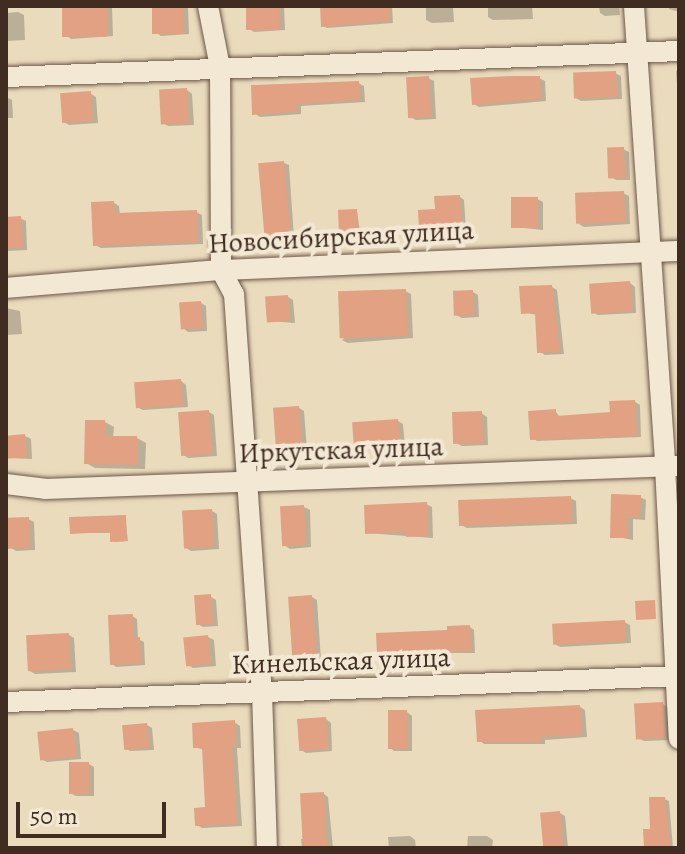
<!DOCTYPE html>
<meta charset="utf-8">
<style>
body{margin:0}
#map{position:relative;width:685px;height:854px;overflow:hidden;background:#ebdbbd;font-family:Alegreya,serif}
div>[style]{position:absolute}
.shadow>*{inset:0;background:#0003}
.building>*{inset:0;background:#e2a183;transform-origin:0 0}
.roads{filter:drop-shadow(0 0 2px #6c5849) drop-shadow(0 0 2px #6c5849)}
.minor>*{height:20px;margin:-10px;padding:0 10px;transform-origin:10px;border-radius:10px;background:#f2e8d4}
span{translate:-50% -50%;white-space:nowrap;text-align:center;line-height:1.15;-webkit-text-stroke:8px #f2e8d4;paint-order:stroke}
.street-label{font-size:28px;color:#412c22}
.frame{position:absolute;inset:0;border:8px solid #412c22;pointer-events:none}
.scale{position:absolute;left:16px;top:802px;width:150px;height:36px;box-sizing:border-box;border:4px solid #412c22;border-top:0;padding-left:10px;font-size:24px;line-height:28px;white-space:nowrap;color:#412c22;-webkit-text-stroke:6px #f2e8d4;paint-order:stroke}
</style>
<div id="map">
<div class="shadow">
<i style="clip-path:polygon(64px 6px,112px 6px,113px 36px,71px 39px,66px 35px)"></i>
<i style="clip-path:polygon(154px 6px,188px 6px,189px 34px,161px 36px,156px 32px)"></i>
<i style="clip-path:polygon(248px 6px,284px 6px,285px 30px,254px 32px,249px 29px)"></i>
<i style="clip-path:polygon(322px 6px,392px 6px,393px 23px,327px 28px,323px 26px)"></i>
<i style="clip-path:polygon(426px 6px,453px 6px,454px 22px,432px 23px,426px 20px)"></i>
<i style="clip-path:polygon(488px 6px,532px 6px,533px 19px,493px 20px,488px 17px)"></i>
<i style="clip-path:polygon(599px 6px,619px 6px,620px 15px,605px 16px,600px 13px)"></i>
<i style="clip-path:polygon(669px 6px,679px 6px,679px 12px,669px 9px)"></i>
<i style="clip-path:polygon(18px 12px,24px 15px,25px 40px,6px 41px,6px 13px)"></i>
<i style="clip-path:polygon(676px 71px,679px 71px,679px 110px)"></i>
<i style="clip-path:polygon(615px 73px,621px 76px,622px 99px,581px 101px,576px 98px)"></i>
<i style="clip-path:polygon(428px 78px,434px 81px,436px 119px,416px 120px,410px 117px)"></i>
<i style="clip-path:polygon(539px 78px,545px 81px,546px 101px,479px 107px,474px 104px)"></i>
<i style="clip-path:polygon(358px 83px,364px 86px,365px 102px,301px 106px,301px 114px,260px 117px,254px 113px)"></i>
<i style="clip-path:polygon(187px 90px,192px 94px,194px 125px,168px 126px,163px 123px)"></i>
<i style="clip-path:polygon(91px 94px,96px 97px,98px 123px,69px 125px,64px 122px)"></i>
<i style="clip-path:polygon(6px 97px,12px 100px,13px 118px,6px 118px)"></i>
<i style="clip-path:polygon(623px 149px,629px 152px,630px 180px,616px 180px,611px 177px)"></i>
<i style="clip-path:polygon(284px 163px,289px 165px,294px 238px,268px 239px,263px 236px)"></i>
<i style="clip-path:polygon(623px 193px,629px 196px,630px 224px,584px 227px,579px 224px)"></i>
<i style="clip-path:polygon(460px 197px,464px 200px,466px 230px,421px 230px)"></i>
<i style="clip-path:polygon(537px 199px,543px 202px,543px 230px,514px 227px)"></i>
<i style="clip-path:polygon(114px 203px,119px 206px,120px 215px,196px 212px,202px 215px,203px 244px,101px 248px,95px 245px)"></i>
<i style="clip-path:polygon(357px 211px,360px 232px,341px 232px)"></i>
<i style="clip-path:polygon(20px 218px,26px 221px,27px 250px,8px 251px,6px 219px)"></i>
<i style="clip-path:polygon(630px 283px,635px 287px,636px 313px,598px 315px,592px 312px)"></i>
<i style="clip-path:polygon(552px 287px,557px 290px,564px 354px,545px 355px,539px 351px,537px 315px,523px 312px)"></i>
<i style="clip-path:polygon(405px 291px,411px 294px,413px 338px,348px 343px,342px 340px)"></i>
<i style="clip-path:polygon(473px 292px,478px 295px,479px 317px,462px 318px,456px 315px)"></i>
<i style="clip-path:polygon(288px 297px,293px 300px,295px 323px,268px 321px)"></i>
<i style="clip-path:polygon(201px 303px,206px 306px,207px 331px,188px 332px,183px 328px)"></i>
<i style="clip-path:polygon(6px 308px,20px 311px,22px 334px,6px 335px)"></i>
<i style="clip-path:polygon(181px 381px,186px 385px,188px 407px,143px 410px,137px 407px)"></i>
<i style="clip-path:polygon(635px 402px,640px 405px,641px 437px,537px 441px,532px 438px,555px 411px,560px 417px,612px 414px)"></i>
<i style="clip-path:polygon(299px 408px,304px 411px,307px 450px,283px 451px,277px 448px)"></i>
<i style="clip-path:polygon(209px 412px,214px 415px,217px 456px,188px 458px,182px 454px)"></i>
<i style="clip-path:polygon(481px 413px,487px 417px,488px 445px,462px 446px,456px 443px)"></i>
<i style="clip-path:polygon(398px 421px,403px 424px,405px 448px,361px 450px,355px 447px)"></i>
<i style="clip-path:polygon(105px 422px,114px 427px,113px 438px,137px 438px,146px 443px,145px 469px,95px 468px,86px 463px)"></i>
<i style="clip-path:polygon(25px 436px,31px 439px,32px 459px,6px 458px,6px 437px)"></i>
<i style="clip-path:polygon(640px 497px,646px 500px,645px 520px,633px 519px,633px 540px,612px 536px)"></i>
<i style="clip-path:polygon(570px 498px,576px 501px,577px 524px,467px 528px,461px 525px)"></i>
<i style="clip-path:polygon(426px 504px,432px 507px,433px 538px,367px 533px)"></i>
<i style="clip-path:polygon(304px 507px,310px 510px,311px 547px,290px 549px,284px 545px)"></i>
<i style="clip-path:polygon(212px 511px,217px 514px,219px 549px,191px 551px,186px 548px)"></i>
<i style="clip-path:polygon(125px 517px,128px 541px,115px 542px,112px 533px,72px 533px)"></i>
<i style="clip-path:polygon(28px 519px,34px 522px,35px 550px,16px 551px,10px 547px)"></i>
<i style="clip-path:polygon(211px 597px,216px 600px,218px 626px,203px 627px,198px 624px)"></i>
<i style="clip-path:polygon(312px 597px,317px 600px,321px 660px,299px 661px,293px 658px)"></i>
<i style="clip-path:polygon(132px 616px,137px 619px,138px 639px,144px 642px,145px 665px,116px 667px,112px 664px)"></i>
<i style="clip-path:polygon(624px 622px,630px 625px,631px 643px,560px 647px,555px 644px)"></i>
<i style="clip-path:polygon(470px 627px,474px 630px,475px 653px,379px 653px)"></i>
<i style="clip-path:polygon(69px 635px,74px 638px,76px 672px,35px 674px,30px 671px)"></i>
<i style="clip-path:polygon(208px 637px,214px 640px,216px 666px,193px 668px,188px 665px)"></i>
<i style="clip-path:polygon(663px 704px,668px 708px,670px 740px,644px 741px,638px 738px)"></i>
<i style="clip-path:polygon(580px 707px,585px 710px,587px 737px,545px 740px,545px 744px,484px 744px,479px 740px)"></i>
<i style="clip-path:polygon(407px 712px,412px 716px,412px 751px,394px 751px,389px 747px)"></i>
<i style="clip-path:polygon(326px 719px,331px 723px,332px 751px,306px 753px,301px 750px)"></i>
<i style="clip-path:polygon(234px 722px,240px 726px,241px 748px,237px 748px,242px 826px,202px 828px,197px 825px,207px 809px,204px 750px,195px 747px)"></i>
<i style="clip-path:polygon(147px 725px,152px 728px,154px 750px,130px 751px,125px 748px)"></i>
<i style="clip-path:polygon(73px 730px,79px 733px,81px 759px,47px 762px,41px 759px)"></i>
<i style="clip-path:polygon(89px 764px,94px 767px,94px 796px,76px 796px,70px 793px)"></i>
<i style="clip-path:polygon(324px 794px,328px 797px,333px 848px,302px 848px,301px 839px,305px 839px)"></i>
<i style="clip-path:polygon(664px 799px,669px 801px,673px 848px,646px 848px)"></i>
<i style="clip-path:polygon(560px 813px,565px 816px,568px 848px,544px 848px)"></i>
<i style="clip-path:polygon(410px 836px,415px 840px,416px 848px,389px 848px,388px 837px)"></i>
<i style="clip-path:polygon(468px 836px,487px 836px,493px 840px,492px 848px,467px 848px)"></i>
</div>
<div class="building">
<i style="left:62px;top:6px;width:45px;height:31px"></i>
<i style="left:152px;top:6px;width:31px;height:28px"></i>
<i style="left:246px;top:6px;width:33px;height:24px"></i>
<i style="clip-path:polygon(320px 6px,389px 6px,390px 21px,321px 27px)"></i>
<i style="left:616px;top:71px;width:26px;height:43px;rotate:88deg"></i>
<i style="left:429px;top:76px;width:41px;height:23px;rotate:87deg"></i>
<i style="clip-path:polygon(512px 76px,540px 76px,541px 99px,472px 105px,470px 78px)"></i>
<i style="clip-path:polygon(359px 81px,360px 100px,296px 104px,297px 112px,252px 115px,251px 85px)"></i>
<i style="left:187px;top:88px;width:35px;height:28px;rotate:87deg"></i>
<i style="left:91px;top:91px;width:30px;height:31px;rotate:86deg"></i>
<i style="left:624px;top:147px;width:31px;height:17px;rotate:88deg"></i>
<i style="left:284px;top:161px;width:75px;height:26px;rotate:85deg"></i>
<i style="left:624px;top:191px;width:31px;height:49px;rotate:88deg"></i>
<i style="clip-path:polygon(460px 195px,462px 229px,419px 231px,418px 210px,435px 209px,434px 196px)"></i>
<i style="left:511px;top:197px;width:27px;height:31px"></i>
<i style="clip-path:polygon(114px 201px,115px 213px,197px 210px,198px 242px,93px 246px,91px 202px)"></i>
<i style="left:357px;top:209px;width:23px;height:19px;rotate:88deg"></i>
<i style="clip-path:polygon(21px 216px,23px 248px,6px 248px,6px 217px)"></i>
<i style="left:630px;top:281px;width:30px;height:41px;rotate:86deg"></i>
<i style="clip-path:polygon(552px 285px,560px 352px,537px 353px,535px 313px,521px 314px,519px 286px)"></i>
<i style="left:406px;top:289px;width:47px;height:68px;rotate:88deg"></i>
<i style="left:473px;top:290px;width:25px;height:20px;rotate:88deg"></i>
<i style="left:288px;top:295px;width:26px;height:23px;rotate:86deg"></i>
<i style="left:201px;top:301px;width:27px;height:22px;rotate:86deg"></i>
<i style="left:181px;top:379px;width:26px;height:47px;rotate:86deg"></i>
<i style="clip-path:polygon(635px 400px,637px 436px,530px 440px,528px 411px,556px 409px,556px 416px,610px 412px,609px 401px)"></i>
<i style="left:299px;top:406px;width:41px;height:26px;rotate:86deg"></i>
<i style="left:209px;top:410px;width:44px;height:31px;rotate:86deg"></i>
<i style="left:482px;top:411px;width:32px;height:30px;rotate:88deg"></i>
<i style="left:398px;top:419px;width:27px;height:46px;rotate:86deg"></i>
<i style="clip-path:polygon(85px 420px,105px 420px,105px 436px,137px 436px,137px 465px,84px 464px)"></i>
<i style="left:25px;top:434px;width:23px;height:19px;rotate:85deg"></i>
<i style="clip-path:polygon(611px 494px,641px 495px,640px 518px,628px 517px,627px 538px,610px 538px)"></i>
<i style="left:571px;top:496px;width:26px;height:113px;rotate:88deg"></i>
<i style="clip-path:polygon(427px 502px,428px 536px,406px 537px,406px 532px,365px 534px,364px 505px)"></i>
<i style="left:304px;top:505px;width:40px;height:24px;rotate:87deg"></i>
<i style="left:212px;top:509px;width:38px;height:30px;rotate:87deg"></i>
<i style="clip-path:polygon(126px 515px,127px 541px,110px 542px,110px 532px,70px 534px,69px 517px)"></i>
<i style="left:29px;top:517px;width:31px;height:22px;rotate:88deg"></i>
<i style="left:211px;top:594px;width:30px;height:17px;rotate:86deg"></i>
<i style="left:312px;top:595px;width:63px;height:24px;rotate:86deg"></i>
<i style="left:655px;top:600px;width:19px;height:20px;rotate:87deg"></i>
<i style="clip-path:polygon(133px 614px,134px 638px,140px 637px,141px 663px,110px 665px,108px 615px)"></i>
<i style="left:625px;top:620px;width:21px;height:73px;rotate:87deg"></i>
<i style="clip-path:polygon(470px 625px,471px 651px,377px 655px,376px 633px,447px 630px,447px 626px)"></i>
<i style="left:69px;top:633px;width:36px;height:43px;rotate:87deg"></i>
<i style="left:208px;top:635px;width:29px;height:25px;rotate:84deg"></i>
<i style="left:663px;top:702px;width:36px;height:29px;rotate:87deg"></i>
<i style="clip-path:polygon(580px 705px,582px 735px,540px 737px,541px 742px,477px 742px,475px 710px)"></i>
<i style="left:388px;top:710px;width:19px;height:39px"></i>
<i style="left:326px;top:717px;width:32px;height:29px;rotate:86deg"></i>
<i style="clip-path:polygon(235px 720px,236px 746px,232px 746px,237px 824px,195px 826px,194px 808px,205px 807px,202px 748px,193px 748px,192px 723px)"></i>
<i style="left:147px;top:723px;width:25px;height:25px;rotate:85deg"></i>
<i style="left:73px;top:728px;width:29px;height:36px;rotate:84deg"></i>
<i style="left:69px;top:762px;width:20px;height:32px"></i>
<i style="left:324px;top:792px;width:56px;height:24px;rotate:87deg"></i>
<i style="clip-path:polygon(649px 797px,665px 797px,670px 848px,644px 848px,643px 829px,650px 829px)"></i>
<i style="left:560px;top:811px;width:37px;height:20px;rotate:85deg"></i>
</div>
<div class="roads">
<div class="minor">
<i style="left:208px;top:6px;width:62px;rotate:78.9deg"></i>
<i style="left:220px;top:67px;width:203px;rotate:89.7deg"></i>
<i style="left:221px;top:270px;width:27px;rotate:62deg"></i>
<i style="left:234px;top:294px;width:399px;rotate:86deg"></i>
<i style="left:262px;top:692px;width:156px;rotate:88.2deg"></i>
<i style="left:634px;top:6px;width:461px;rotate:86.1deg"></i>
<i style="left:665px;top:466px;width:273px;rotate:87.1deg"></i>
<i style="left:6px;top:77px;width:674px;rotate:-2.21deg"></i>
<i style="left:6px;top:288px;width:216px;rotate:-4.8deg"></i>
<i style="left:221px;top:270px;width:458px;rotate:-2.4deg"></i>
<i style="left:6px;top:484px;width:39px;rotate:7deg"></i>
<i style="left:45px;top:489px;width:632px;rotate:-2.08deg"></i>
<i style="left:6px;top:702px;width:674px;rotate:-2.21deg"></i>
</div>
</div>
<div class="street-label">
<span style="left:341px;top:237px;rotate:-3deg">Новосибирская улица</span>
<span style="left:341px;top:450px;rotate:-2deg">Иркутская улица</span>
<span style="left:341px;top:661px;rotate:-2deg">Кинельская улица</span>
</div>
<div class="frame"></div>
<div class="scale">50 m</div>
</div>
